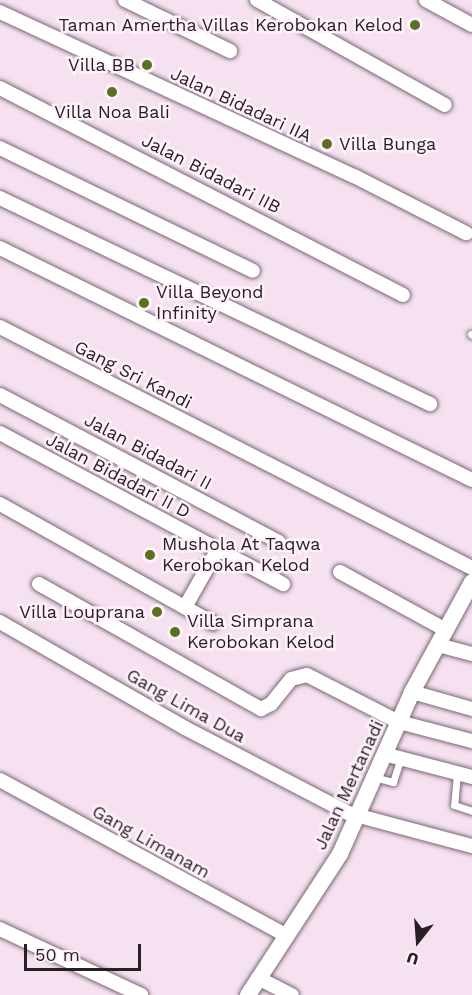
<!DOCTYPE html>
<style>
body{margin:0}
#map{position:relative;width:472px;height:995px;overflow:hidden;background:#f6e1f1;font-family:"Work Sans",sans-serif}
div>[style]{position:absolute}
.roads{filter:drop-shadow(0 0 2px #7a6775) drop-shadow(0 0 2px #7a6775)}
.service>*{height:7px;margin:-3.5px;padding:0 3.5px;transform-origin:3.5px;border-radius:3.5px;background:#fff}
.minor>*{height:14px;margin:-7px;padding:0 7px;transform-origin:7px;border-radius:7px;background:#fff}
.tertiary>*{height:16px;margin:-8px;padding:0 8px;transform-origin:8px;border-radius:8px;background:#fff}
.dots>*{width:16px;height:16px;translate:-50% -50%;box-sizing:border-box;border:3px solid #fef1fa;border-radius:50%}
span{translate:-50% -50%;white-space:nowrap;text-align:center;line-height:1.15;-webkit-text-stroke:5px #fef1fa;paint-order:stroke}
.poi-label{font-size:18px;color:#271f25}
.right{translate:-100% -50%;text-align:right}
.left{translate:0 -50%;text-align:left}
.street-label{font-size:18px;color:#271f25}
.north{position:absolute;left:388px;top:911px;width:60px;height:60px;-webkit-text-stroke:4px #fef1fa;paint-order:stroke;rotate:197deg;font-size:16px;font-weight:700;line-height:24px;text-align:center;color:#271f25}
.north::after{content:'';display:block;margin:auto;width:21px;height:27px;background:#271f25;clip-path:polygon(50% 0,100% 100%,50% 72%,0 100%)}
.scale{position:absolute;left:24px;top:944px;width:117px;height:27px;box-sizing:border-box;border:3px solid #271f25;border-top:0;padding-left:8px;font-size:18px;line-height:21px;white-space:nowrap;color:#271f25;-webkit-text-stroke:4px #fef1fa;paint-order:stroke}
</style>
<div id="map">
<div class="roads">
<div class="service">
<i style="left:471px;top:334px;width:1px;rotate:45deg"></i>
<i style="left:457px;top:773px;width:32px;rotate:95deg"></i>
<i style="left:454px;top:805px;width:19px;rotate:18deg"></i>
<i style="left:374px;top:777px;width:20px;rotate:15deg"></i>
<i style="left:393px;top:782px;width:25px;rotate:-72deg"></i>
</div>
<div class="minor">
<i style="left:125px;top:0;width:117px;rotate:25.9deg"></i>
<i style="left:257px;top:0;width:215px;rotate:29.2deg"></i>
<i style="left:426px;top:0;width:52px;rotate:28.5deg"></i>
<i style="left:0;top:12px;width:390px;rotate:24.9deg"></i>
<i style="left:354px;top:176px;width:126px;rotate:27deg"></i>
<i style="left:0;top:88px;width:453px;rotate:27.2deg"></i>
<i style="left:0;top:148px;width:281px;rotate:25.9deg"></i>
<i style="left:0;top:198px;width:477px;rotate:25.6deg"></i>
<i style="left:0;top:248px;width:526px;rotate:26.18deg"></i>
<i style="left:0;top:327px;width:530px;rotate:27.05deg"></i>
<i style="left:0;top:395px;width:315px;rotate:27.8deg"></i>
<i style="left:0;top:433px;width:321px;rotate:28.1deg"></i>
<i style="left:0;top:504px;width:244px;rotate:29.2deg"></i>
<i style="left:340px;top:572px;width:121px;rotate:28.7deg"></i>
<i style="left:39px;top:584px;width:255px;rotate:29.4deg"></i>
<i style="left:261px;top:709px;width:11px;rotate:-27deg"></i>
<i style="left:271px;top:704px;width:32px;rotate:-51deg"></i>
<i style="left:291px;top:679px;width:16px;rotate:-14deg"></i>
<i style="left:307px;top:675px;width:103px;rotate:27.1deg"></i>
<i style="left:399px;top:722px;width:75px;rotate:14.6deg"></i>
<i style="left:185px;top:607px;width:67px;rotate:-60.4deg"></i>
<i style="left:0;top:622px;width:213px;rotate:29.8deg"></i>
<i style="left:185px;top:728px;width:184px;rotate:27.5deg"></i>
<i style="left:348px;top:813px;width:128px;rotate:14.9deg"></i>
<i style="left:438px;top:645px;width:35px;rotate:15deg"></i>
<i style="left:412px;top:692px;width:62px;rotate:15.8deg"></i>
<i style="left:384px;top:754px;width:91px;rotate:14.6deg"></i>
<i style="left:0;top:780px;width:324px;rotate:28.5deg"></i>
<i style="left:0;top:929px;width:156px;rotate:25.1deg"></i>
<i style="left:258px;top:978px;width:38px;rotate:27deg"></i>
</div>
<div class="tertiary">
<i style="left:248px;top:995px;width:168px;rotate:-56.9deg"></i>
<i style="left:340px;top:854px;width:177px;rotate:-66deg"></i>
<i style="left:412px;top:692px;width:125px;rotate:-61.4deg"></i>
</div>
</div>
<div class="dots">
<i style="left:415px;top:25px;background:#5a7122"></i>
<i style="left:147px;top:65px;background:#5a7122"></i>
<i style="left:112px;top:92px;background:#5a7122"></i>
<i style="left:327px;top:144px;background:#5a7122"></i>
<i style="left:144px;top:303px;background:#5a7122"></i>
<i style="left:150px;top:555px;background:#5a7122"></i>
<i style="left:157px;top:612px;background:#5a7122"></i>
<i style="left:175px;top:632px;background:#5a7122"></i>
</div>
<div class="poi-label">
<span class="right" style="left:403px;top:25px">Taman Amertha Villas Kerobokan Kelod</span>
<span class="right" style="left:135px;top:65px">Villa BB</span>
<span style="left:112px;top:112px">Villa Noa Bali</span>
<span class="left" style="left:339px;top:144px">Villa Bunga</span>
<span class="left" style="left:156px;top:303px">Villa Beyond<br>Infinity</span>
<span class="left" style="left:162px;top:555px">Mushola At Taqwa<br>Kerobokan Kelod</span>
<span class="right" style="left:145px;top:612px">Villa Louprana</span>
<span class="left" style="left:187px;top:632px">Villa Simprana<br>Kerobokan Kelod</span>
</div>
<div class="street-label">
<span style="left:241px;top:105px;rotate:25deg">Jalan Bidadari IIA</span>
<span style="left:211px;top:174px;rotate:27deg">Jalan Bidadari IIB</span>
<span style="left:133px;top:375px;rotate:27deg">Gang Sri Kandi</span>
<span style="left:148px;top:452px;rotate:28deg">Jalan Bidadari II</span>
<span style="left:118px;top:476px;rotate:28deg">Jalan Bidadari II D</span>
<span style="left:186px;top:706px;rotate:29deg">Gang Lima Dua</span>
<span style="left:349px;top:785px;rotate:-65deg">Jalan Mertanadi</span>
<span style="left:151px;top:842px;rotate:29deg">Gang Limanam</span>
</div>
<div class="north">U</div>
<div class="scale">50 m</div>
</div>
